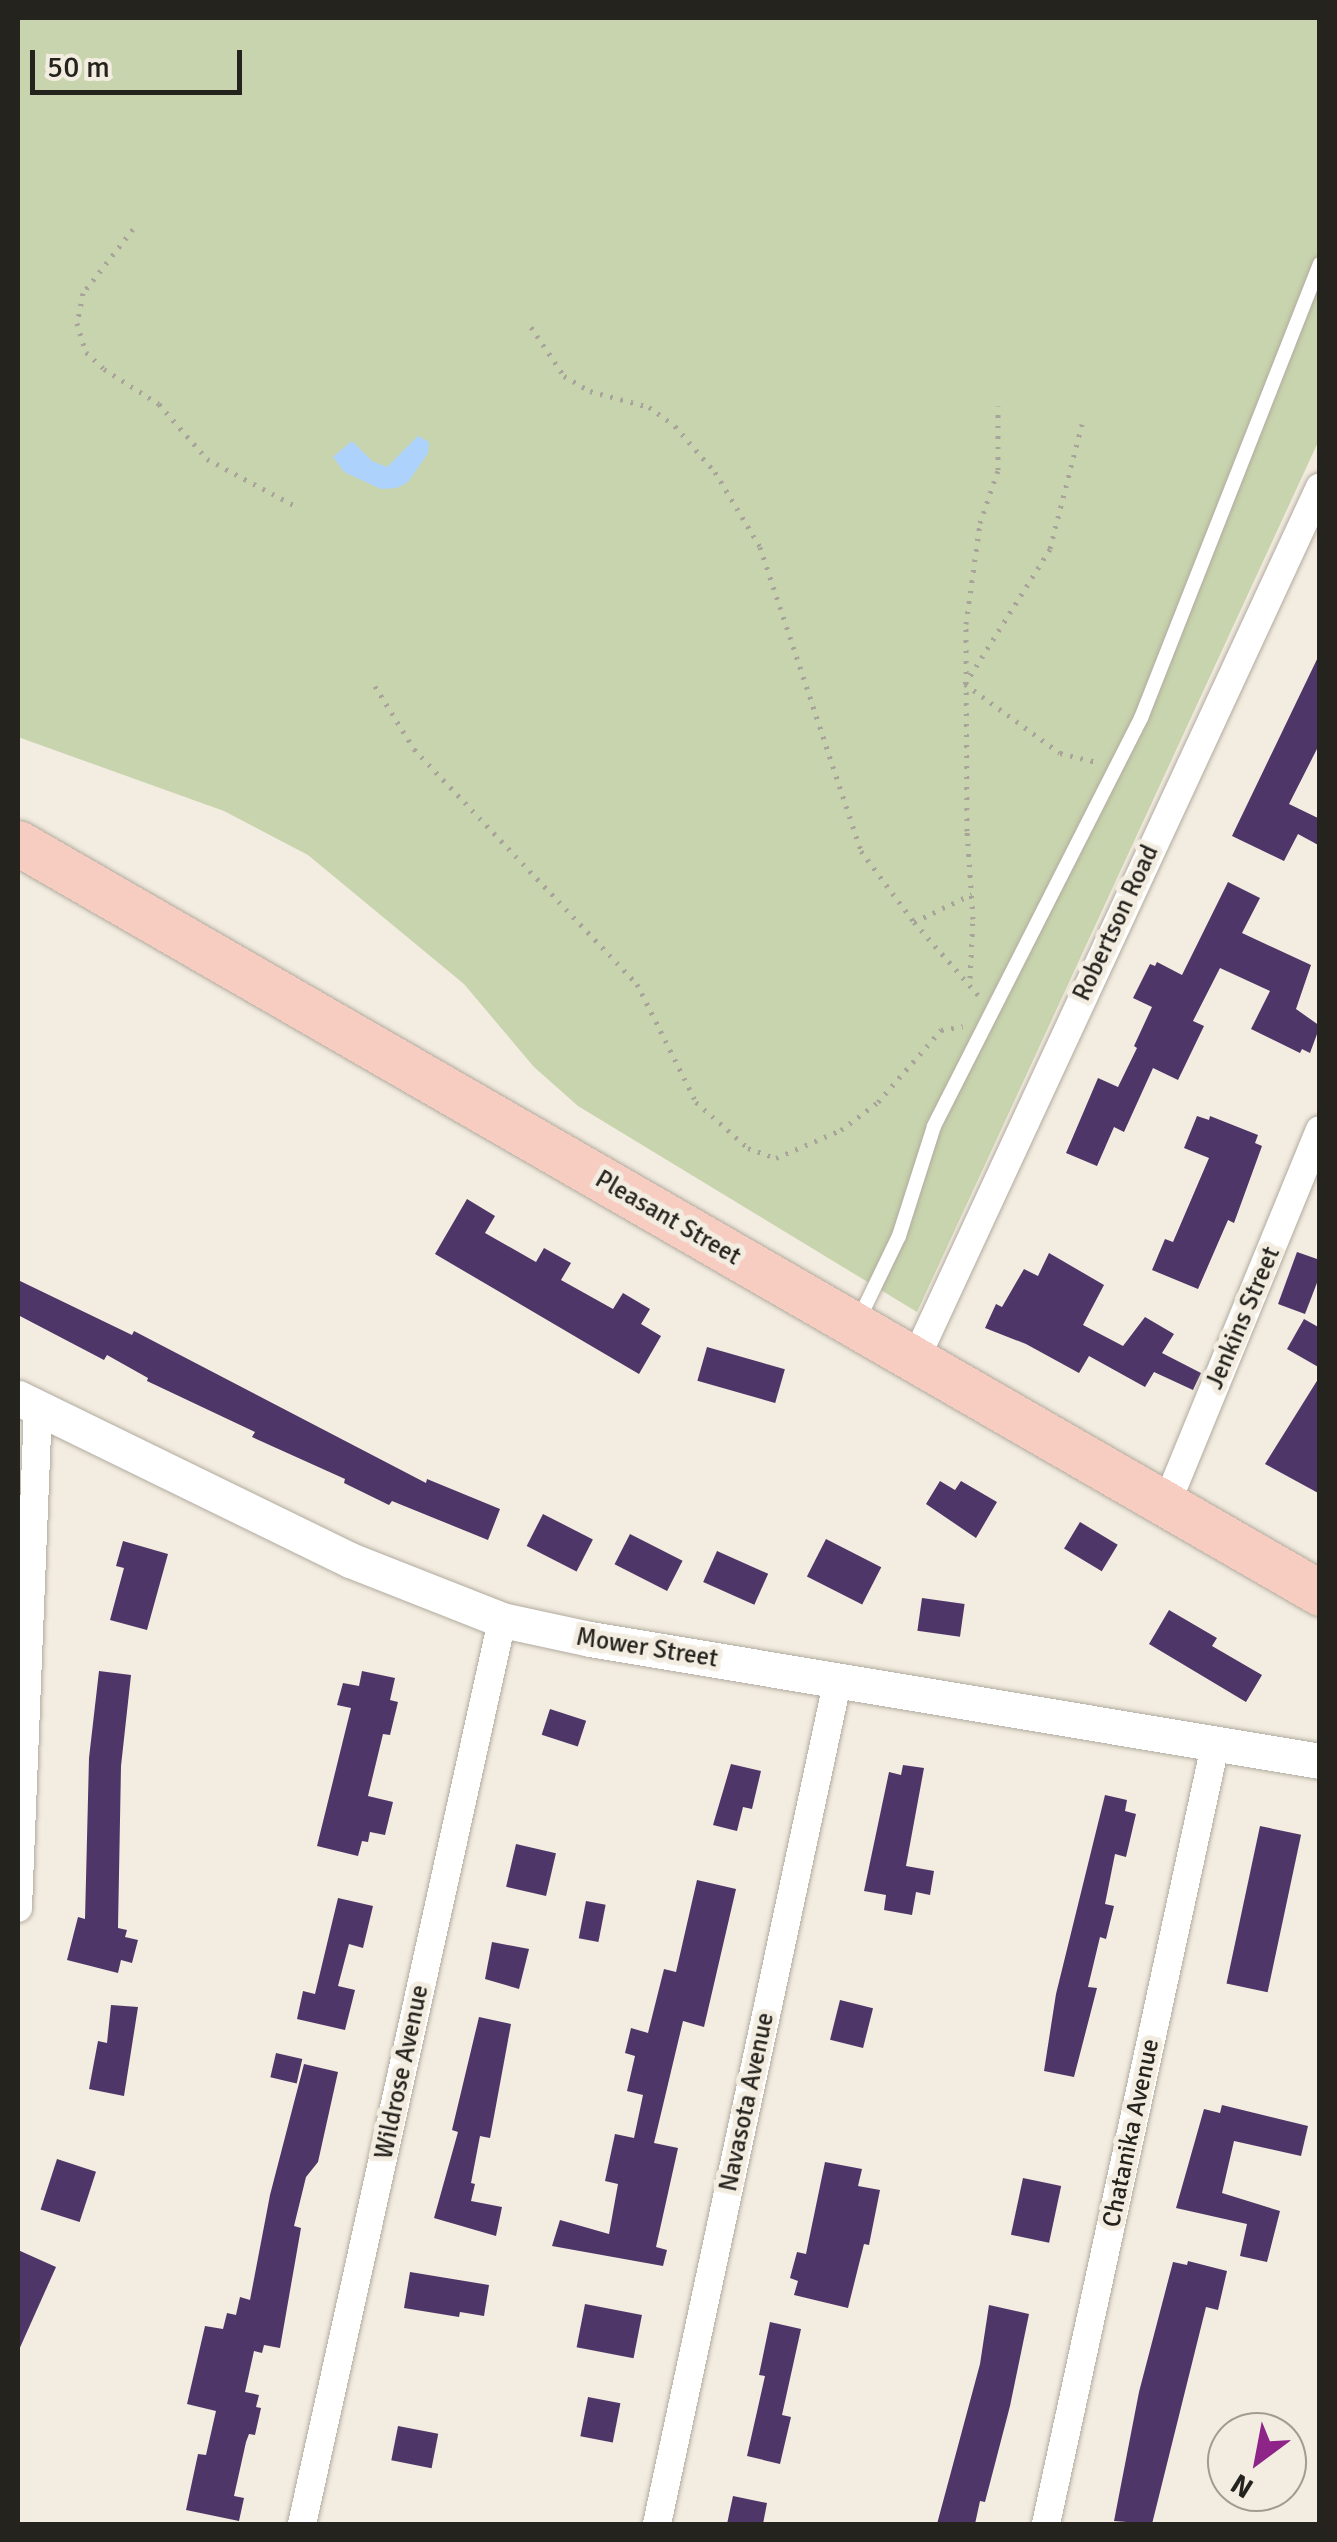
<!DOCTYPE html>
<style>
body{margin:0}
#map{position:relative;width:1337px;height:2542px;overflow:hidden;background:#f3ece0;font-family:Signika,sans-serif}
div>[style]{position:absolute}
.green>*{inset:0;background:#c8d4ad}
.water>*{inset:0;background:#add3fc}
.building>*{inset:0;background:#4f3668;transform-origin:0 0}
.path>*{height:5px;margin-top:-2.5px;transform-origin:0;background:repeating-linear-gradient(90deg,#a9a49b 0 2.5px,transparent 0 10.5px)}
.roads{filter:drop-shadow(0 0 2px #b1ab9f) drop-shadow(0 0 2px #b1ab9f)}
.service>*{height:14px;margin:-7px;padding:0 7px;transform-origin:7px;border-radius:7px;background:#fff}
.minor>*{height:28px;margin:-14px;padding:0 14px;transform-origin:14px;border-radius:14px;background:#fff}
.tertiary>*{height:35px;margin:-17.5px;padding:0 17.5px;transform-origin:17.5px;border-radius:17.5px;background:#fff}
.primary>*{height:45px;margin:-22.5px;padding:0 22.5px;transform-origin:22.5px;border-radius:22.5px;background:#f7cdc1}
span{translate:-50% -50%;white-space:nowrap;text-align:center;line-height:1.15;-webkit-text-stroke:10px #f3ece0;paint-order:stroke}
.street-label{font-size:25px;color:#25231e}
.frame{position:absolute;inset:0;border:20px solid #25231e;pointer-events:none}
.north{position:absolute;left:1207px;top:2412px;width:100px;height:100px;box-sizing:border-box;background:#f3ece0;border:2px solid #a19c92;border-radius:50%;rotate:212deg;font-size:28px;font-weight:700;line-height:40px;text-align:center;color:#25231e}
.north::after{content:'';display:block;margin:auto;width:35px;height:45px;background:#8f2488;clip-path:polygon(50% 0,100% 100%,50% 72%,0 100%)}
.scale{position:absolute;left:30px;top:50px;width:212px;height:45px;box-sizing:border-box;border:5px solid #25231e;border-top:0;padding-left:12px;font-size:30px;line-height:35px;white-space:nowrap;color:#25231e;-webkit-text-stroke:8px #f3ece0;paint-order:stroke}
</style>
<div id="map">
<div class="green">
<i style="clip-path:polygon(18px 18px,1319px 18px,1319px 440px,917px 1312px,578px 1106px,534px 1067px,464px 984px,308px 855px,224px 811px,18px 737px)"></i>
</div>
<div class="water">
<i style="clip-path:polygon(418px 436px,429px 442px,428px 453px,408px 482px,397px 488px,381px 489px,344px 472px,333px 457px,352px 441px,372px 461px,387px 467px)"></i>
</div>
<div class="building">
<i style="clip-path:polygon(1320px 653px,1320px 743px,1289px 804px,1320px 819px,1320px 846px,1298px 834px,1284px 861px,1232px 836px)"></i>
<i style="clip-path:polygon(1228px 882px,1260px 898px,1242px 933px,1311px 965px,1296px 1009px,1320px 1026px,1310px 1053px,1302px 1049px,1300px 1053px,1251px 1029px,1270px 991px,1220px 968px,1193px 1021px,1204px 1026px,1178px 1080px,1153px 1068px,1124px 1132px,1114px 1127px,1097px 1166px,1066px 1153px,1098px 1078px,1118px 1087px,1137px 1048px,1134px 1046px,1152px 1007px,1133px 998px,1150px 964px,1155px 966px,1157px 962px,1182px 975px)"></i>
<i style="clip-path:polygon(1197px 1116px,1209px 1120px,1210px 1116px,1258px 1135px,1255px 1143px,1262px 1146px,1234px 1223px,1228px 1220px,1198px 1289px,1152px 1270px,1165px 1239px,1173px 1242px,1209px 1158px,1184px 1148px)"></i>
<i style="clip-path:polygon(467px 1199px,495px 1216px,485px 1233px,536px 1262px,544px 1248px,571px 1263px,561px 1280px,613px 1309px,623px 1293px,650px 1309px,641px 1324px,661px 1336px,639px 1374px,435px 1254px)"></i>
<i style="clip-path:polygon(1297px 1252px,1320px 1260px,1320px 1275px,1305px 1314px,1278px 1304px)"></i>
<i style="clip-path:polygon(1049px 1253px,1104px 1285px,1083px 1325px,1123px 1346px,1145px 1317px,1174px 1334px,1162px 1353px,1201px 1373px,1193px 1390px,1154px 1372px,1145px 1387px,1089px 1356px,1079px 1373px,1026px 1344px,985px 1328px,996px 1304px,1002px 1307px,1024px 1269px,1038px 1276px)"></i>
<i style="clip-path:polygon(18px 1280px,132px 1335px,134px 1331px,426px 1483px,427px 1479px,500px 1509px,488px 1540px,392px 1501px,389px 1505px,344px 1483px,345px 1479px,252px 1437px,255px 1432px,147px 1381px,148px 1378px,107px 1355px,104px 1360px,18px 1315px)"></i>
<i style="clip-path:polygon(1304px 1319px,1320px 1328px,1320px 1368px,1287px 1349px)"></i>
<i style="left:707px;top:1347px;width:81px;height:35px;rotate:16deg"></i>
<i style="clip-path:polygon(1320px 1376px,1320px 1494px,1265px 1464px)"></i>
<i style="clip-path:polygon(940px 1481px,955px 1490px,961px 1481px,997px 1502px,976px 1538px,926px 1504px)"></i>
<i style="left:543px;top:1514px;width:56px;height:36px;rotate:27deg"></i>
<i style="left:1080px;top:1522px;width:44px;height:31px;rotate:31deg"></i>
<i style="left:630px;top:1534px;width:59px;height:34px;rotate:27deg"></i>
<i style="left:826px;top:1539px;width:62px;height:42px;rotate:27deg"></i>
<i style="clip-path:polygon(123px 1541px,168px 1554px,147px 1630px,110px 1620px,124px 1568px,116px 1566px)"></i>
<i style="left:717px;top:1551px;width:56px;height:34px;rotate:24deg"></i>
<i style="left:922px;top:1598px;width:43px;height:33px;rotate:8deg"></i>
<i style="clip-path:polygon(1169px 1610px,1217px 1638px,1212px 1646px,1262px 1675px,1246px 1702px,1149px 1644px)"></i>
<i style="clip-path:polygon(99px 1671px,131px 1675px,121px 1766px,118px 1928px,127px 1930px,125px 1937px,138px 1940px,132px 1963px,121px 1960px,118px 1973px,67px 1960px,78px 1917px,85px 1919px,89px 1758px)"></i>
<i style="clip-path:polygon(362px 1671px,395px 1678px,390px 1700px,398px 1702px,390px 1735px,383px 1734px,368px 1796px,393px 1802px,385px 1835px,370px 1832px,368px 1842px,362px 1841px,358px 1856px,317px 1846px,351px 1708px,337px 1705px,343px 1683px,359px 1686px)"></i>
<i style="left:550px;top:1709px;width:38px;height:27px;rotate:18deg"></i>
<i style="clip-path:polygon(731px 1764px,761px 1771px,752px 1809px,743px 1807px,737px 1831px,713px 1825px)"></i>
<i style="clip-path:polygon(903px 1765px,924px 1768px,906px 1866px,934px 1871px,930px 1895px,916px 1892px,912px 1915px,884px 1910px,886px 1895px,864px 1891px,889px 1772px,901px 1775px)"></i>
<i style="clip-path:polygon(1105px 1795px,1127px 1800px,1125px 1811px,1136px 1814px,1126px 1857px,1115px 1854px,1105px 1904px,1114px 1906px,1106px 1939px,1100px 1937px,1088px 1987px,1097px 1988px,1074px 2077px,1044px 2071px,1056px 1994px)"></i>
<i style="left:1260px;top:1826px;width:42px;height:161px;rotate:12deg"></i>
<i style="left:516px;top:1844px;width:41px;height:44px;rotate:13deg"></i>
<i style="clip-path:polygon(697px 1880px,736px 1889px,704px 2027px,683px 2021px,654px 2143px,678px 2148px,656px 2247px,667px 2250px,663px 2266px,552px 2246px,560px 2220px,609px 2234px,618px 2184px,605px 2181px,615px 2134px,634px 2138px,643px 2095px,627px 2091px,635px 2056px,625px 2053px,631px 2028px,648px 2033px,664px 1969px,676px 1972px)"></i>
<i style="clip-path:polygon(338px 1898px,373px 1906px,363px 1948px,349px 1944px,338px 1986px,355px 1990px,345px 2030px,297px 2019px,303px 1991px,315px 1994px)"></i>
<i style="left:586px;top:1901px;width:20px;height:38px;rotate:11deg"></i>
<i style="clip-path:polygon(492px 1942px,529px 1949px,519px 1989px,485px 1979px)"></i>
<i style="left:840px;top:2000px;width:34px;height:41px;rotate:14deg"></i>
<i style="clip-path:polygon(111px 2005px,138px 2007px,124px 2096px,89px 2089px,98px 2041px,107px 2043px)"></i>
<i style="clip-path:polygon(479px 2017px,511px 2024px,490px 2138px,480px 2136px,471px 2183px,475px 2184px,471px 2201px,502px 2207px,496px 2236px,434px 2218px,458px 2132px,452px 2130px)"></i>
<i style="left:276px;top:2053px;width:27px;height:25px;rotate:13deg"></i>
<i style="clip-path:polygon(304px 2064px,338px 2072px,318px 2162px,306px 2177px,294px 2226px,301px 2228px,280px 2348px,264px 2345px,262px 2353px,254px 2351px,245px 2392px,259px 2395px,256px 2407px,261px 2408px,255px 2435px,249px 2434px,246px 2442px,234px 2496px,244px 2498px,239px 2521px,186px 2510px,198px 2454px,206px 2455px,216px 2411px,187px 2404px,205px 2326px,223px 2329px,227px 2313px,236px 2315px,240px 2297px,250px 2300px,270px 2195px)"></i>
<i style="clip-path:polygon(1222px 2105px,1308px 2126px,1301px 2156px,1234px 2141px,1222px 2193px,1280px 2211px,1267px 2262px,1240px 2256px,1247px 2224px,1176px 2208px,1204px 2109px,1220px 2113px)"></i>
<i style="left:57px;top:2159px;width:41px;height:53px;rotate:18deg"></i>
<i style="clip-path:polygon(825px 2162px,862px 2169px,858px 2186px,880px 2190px,869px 2245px,864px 2244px,848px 2308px,794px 2295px,798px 2281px,790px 2278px,797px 2252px,806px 2254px)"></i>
<i style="left:1023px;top:2178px;width:39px;height:58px;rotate:12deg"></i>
<i style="clip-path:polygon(18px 2250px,56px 2267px,18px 2352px)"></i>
<i style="clip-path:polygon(1188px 2261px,1227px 2271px,1218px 2310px,1206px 2307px,1152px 2524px,1114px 2521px,1139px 2392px,1173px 2262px,1187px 2265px)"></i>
<i style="clip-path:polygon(410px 2272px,489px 2285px,484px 2316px,460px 2312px,459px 2317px,404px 2308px)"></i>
<i style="left:585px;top:2304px;width:58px;height:44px;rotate:11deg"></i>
<i style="clip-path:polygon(989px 2305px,1029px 2314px,1010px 2406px,985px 2502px,980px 2501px,975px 2524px,937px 2524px,980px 2364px)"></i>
<i style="clip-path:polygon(770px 2322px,801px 2329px,782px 2415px,791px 2417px,780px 2464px,747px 2456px,765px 2376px,759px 2375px)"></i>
<i style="left:588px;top:2397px;width:33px;height:40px;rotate:11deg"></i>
<i style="left:398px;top:2426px;width:41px;height:35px;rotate:11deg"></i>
<i style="clip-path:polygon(733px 2496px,767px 2503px,763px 2524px,727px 2524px)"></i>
</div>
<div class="path">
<i style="left:133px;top:229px;width:81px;rotate:128deg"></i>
<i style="left:83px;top:293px;width:31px;rotate:101deg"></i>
<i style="left:77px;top:323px;width:30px;rotate:73deg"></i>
<i style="left:86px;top:352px;width:25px;rotate:43deg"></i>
<i style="left:104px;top:369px;width:65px;rotate:32.5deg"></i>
<i style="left:159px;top:404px;width:73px;rotate:48.9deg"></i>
<i style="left:207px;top:459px;width:104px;rotate:28deg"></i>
<i style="left:531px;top:327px;width:59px;rotate:56deg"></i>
<i style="left:564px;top:376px;width:30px;rotate:30deg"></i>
<i style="left:590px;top:391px;width:61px;rotate:15.2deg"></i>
<i style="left:649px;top:407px;width:32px;rotate:36deg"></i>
<i style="left:675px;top:426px;width:61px;rotate:49deg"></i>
<i style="left:715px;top:472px;width:87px;rotate:59deg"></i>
<i style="left:760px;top:547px;width:320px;rotate:71.6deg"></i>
<i style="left:861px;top:851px;width:89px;rotate:53.3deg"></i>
<i style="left:914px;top:922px;width:98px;rotate:48.7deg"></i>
<i style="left:1082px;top:424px;width:129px;rotate:104.4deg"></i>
<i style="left:1050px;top:549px;width:160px;rotate:122.2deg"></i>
<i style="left:965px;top:684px;width:117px;rotate:36deg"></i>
<i style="left:1060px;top:753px;width:38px;rotate:14deg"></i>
<i style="left:375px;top:686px;width:74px;rotate:58.2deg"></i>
<i style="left:414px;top:749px;width:324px;rotate:46.5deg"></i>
<i style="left:637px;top:984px;width:132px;rotate:63.4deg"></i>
<i style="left:696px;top:1102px;width:69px;rotate:41.5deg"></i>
<i style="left:748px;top:1148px;width:30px;rotate:20deg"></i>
<i style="left:776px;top:1158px;width:71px;rotate:-23.3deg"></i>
<i style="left:841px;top:1130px;width:46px;rotate:-37.1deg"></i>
<i style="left:878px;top:1102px;width:96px;rotate:-48.8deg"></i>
<i style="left:941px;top:1030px;width:22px;rotate:-10deg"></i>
<i style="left:914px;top:922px;width:64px;rotate:-25.8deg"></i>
<i style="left:970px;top:978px;width:59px;rotate:-87.1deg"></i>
<i style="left:973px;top:919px;width:88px;rotate:-93.9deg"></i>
<i style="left:967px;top:831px;width:207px;rotate:-90.3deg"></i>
<i style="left:966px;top:624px;width:102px;rotate:-82.1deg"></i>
<i style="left:980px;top:523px;width:56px;rotate:-71.2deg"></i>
<i style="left:998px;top:470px;width:64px;rotate:-90deg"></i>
</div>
<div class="roads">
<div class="service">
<i style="left:859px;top:1319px;width:92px;rotate:-64.3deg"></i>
<i style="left:899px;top:1236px;width:115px;rotate:-72.3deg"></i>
<i style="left:934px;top:1126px;width:458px;rotate:-63.1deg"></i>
<i style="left:1141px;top:718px;width:488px;rotate:-68.5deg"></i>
</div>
<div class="minor">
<i style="left:915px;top:1360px;width:962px;rotate:-65.11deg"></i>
<i style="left:1166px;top:1505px;width:405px;rotate:-67.7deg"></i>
<i style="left:18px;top:1908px;width:500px;rotate:-87.71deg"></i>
<i style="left:302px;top:2524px;width:926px;rotate:-77.52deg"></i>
<i style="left:657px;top:2524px;width:864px;rotate:-77.91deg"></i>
<i style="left:1046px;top:2524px;width:801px;rotate:-77.75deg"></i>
</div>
<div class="tertiary">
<i style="left:18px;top:1398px;width:369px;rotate:26deg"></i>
<i style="left:350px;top:1560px;width:163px;rotate:21.5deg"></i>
<i style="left:502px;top:1620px;width:90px;rotate:12.2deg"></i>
<i style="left:590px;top:1639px;width:740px;rotate:9.49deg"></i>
</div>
<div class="primary">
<i style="left:18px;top:843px;width:1503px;rotate:29.94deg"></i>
</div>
</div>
<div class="street-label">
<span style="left:1116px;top:923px;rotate:-65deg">Robertson Road</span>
<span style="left:668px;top:1218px;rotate:30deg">Pleasant Street</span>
<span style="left:1243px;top:1318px;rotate:-67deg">Jenkins Street</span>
<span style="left:647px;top:1648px;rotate:9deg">Mower Street</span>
<span style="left:402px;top:2072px;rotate:-78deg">Wildrose Avenue</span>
<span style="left:747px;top:2102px;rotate:-78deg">Navasota Avenue</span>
<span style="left:1131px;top:2133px;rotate:-78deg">Chatanika Avenue</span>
</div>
<div class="frame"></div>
<div class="north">N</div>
<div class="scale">50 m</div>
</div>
